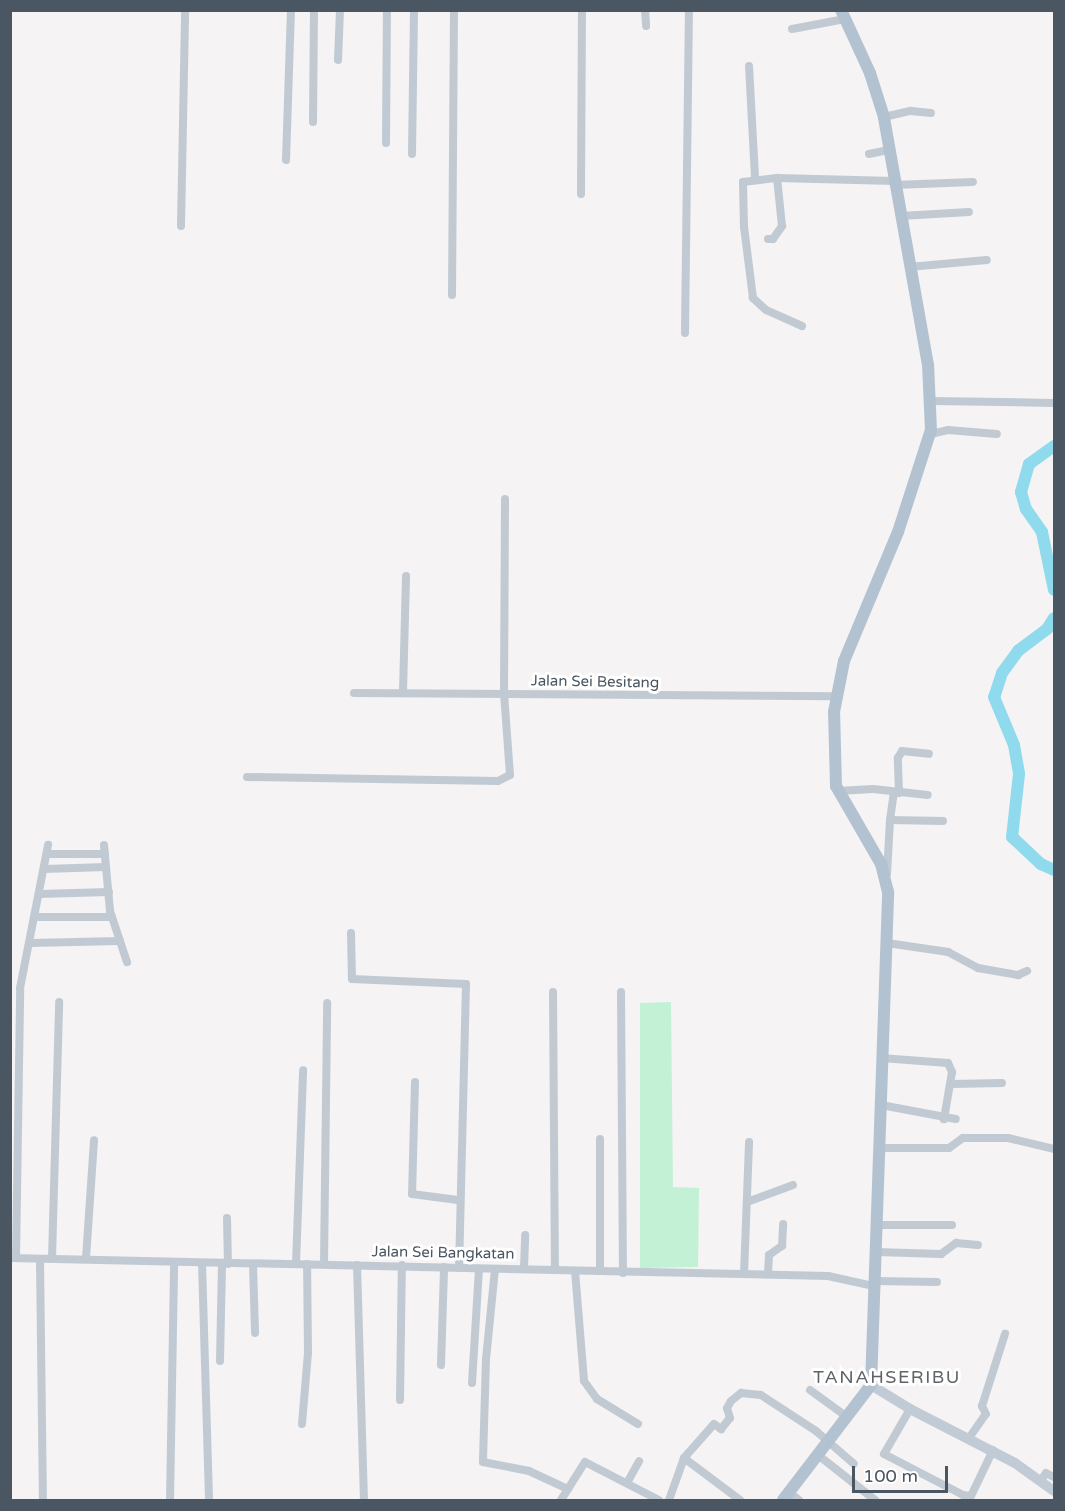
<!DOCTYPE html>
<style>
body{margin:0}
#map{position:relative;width:1065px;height:1511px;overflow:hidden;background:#f5f3f3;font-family:"Varela Round",sans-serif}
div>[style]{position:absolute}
.green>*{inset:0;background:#c3f1d5}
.river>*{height:12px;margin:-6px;padding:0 6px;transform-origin:6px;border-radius:6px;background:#90daee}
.minor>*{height:8px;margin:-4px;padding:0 4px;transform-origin:4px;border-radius:4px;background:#c1cad2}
.secondary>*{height:10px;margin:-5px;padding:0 5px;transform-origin:5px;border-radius:5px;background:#c1cbd6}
.primary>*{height:12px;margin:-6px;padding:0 6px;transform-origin:6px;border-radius:6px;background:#b3c2d1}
span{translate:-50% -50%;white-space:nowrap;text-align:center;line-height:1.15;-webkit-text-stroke:6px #fff;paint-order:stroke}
.street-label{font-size:15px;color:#4a5661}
.quarter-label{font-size:18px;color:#5f6368;letter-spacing:1.5px}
.frame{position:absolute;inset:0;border:12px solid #4a5661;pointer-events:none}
.scale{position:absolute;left:852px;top:1466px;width:96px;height:27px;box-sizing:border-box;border:3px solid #4a5661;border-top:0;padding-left:8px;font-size:18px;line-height:21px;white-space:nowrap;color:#4a5661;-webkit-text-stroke:4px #fff;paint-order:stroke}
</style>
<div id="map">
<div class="green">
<i style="clip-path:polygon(671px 1002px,673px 1187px,699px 1188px,698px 1267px,640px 1268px,640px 1003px)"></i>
</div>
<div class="river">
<i style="left:1054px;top:446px;width:31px;rotate:144deg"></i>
<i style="left:1029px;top:464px;width:29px;rotate:106deg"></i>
<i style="left:1021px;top:492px;width:18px;rotate:74deg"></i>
<i style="left:1026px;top:509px;width:28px;rotate:55deg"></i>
<i style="left:1042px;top:532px;width:59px;rotate:78.3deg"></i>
<i style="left:1054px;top:618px;width:13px;rotate:122deg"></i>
<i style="left:1047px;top:629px;width:36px;rotate:143deg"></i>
<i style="left:1018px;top:651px;width:27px;rotate:126deg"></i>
<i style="left:1002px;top:673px;width:25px;rotate:108deg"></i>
<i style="left:994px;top:697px;width:52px;rotate:67.4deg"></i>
<i style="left:1014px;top:745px;width:29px;rotate:80deg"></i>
<i style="left:1019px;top:774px;width:63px;rotate:96.3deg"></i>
<i style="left:1012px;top:837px;width:40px;rotate:43deg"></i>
<i style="left:1041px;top:864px;width:14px;rotate:25deg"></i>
</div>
<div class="minor">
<i style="left:645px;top:10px;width:16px;rotate:86deg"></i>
<i style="left:792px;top:29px;width:54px;rotate:-10.7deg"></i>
<i style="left:338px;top:60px;width:50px;rotate:-87.7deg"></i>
<i style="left:749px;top:66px;width:112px;rotate:86.9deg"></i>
<i style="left:884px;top:117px;width:28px;rotate:-13deg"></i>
<i style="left:911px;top:111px;width:20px;rotate:6deg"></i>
<i style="left:313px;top:122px;width:112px;rotate:-89.5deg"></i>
<i style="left:386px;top:143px;width:133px;rotate:-89.6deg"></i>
<i style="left:412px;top:154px;width:144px;rotate:-89.2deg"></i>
<i style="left:869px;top:154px;width:19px;rotate:-12deg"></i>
<i style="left:286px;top:160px;width:150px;rotate:-88.1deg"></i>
<i style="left:894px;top:185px;width:79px;rotate:-2.2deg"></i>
<i style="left:581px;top:194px;width:184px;rotate:-89.7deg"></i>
<i style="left:901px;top:216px;width:68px;rotate:-3.4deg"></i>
<i style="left:181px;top:226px;width:216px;rotate:-88.9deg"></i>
<i style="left:768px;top:239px;width:5px"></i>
<i style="left:773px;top:239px;width:16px;rotate:-55deg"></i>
<i style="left:782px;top:226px;width:48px;rotate:-95.9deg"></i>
<i style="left:909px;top:267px;width:78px;rotate:-5.1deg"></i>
<i style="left:452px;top:295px;width:285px;rotate:-89.6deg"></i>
<i style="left:802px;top:326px;width:39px;rotate:-156deg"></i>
<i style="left:766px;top:310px;width:18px;rotate:-137deg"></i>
<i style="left:753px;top:298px;width:72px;rotate:-97.2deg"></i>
<i style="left:744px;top:227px;width:45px;rotate:-91.3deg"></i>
<i style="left:743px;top:182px;width:34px;rotate:-7deg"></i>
<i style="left:777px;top:178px;width:117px;rotate:1.5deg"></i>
<i style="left:685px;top:333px;width:323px;rotate:-89.3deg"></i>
<i style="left:932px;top:401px;width:122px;rotate:0.9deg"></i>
<i style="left:931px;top:434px;width:17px;rotate:-13deg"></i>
<i style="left:948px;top:430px;width:49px;rotate:4.7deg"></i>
<i style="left:403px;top:692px;width:116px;rotate:-88.5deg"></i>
<i style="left:354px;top:693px;width:481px;rotate:0.4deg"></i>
<i style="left:247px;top:777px;width:251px;rotate:0.9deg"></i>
<i style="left:498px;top:781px;width:13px;rotate:-27deg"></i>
<i style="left:510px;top:775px;width:82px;rotate:-94.2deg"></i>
<i style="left:504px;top:693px;width:194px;rotate:-89.7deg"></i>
<i style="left:837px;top:791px;width:36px;rotate:-3deg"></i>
<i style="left:873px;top:789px;width:55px;rotate:6.2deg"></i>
<i style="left:899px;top:793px;width:35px;rotate:-92deg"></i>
<i style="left:898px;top:758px;width:8px;rotate:-60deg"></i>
<i style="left:902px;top:751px;width:27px;rotate:6deg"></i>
<i style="left:890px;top:820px;width:28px;rotate:-82deg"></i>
<i style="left:104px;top:845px;width:66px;rotate:84.8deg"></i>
<i style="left:110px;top:911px;width:54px;rotate:71.6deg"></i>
<i style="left:47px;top:854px;width:58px"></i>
<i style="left:44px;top:869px;width:62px;rotate:-1.8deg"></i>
<i style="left:887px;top:874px;width:54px;rotate:-86.8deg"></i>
<i style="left:890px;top:820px;width:53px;rotate:1.1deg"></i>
<i style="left:39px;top:894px;width:70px;rotate:-1.6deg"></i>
<i style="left:35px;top:917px;width:77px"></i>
<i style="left:351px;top:933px;width:46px;rotate:88.8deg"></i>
<i style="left:352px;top:979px;width:114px;rotate:2.5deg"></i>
<i style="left:466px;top:984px;width:284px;rotate:91.4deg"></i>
<i style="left:30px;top:943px;width:90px;rotate:-1.3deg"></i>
<i style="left:887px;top:943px;width:62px;rotate:8.4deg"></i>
<i style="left:948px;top:952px;width:34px;rotate:28deg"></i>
<i style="left:978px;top:968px;width:41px;rotate:9.9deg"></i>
<i style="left:1018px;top:975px;width:10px;rotate:-24deg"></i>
<i style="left:553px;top:992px;width:277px;rotate:89.6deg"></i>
<i style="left:621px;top:992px;width:281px;rotate:89.6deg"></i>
<i style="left:881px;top:1058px;width:67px;rotate:4.3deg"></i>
<i style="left:948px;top:1063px;width:10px;rotate:66deg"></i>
<i style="left:952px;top:1072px;width:48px;rotate:99.7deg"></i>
<i style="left:415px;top:1082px;width:112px;rotate:91.5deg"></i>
<i style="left:412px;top:1194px;width:46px;rotate:7.4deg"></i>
<i style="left:951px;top:1084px;width:51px;rotate:-1.1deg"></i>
<i style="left:881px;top:1105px;width:76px;rotate:10.6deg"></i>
<i style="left:600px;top:1139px;width:132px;rotate:90deg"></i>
<i style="left:879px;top:1148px;width:70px"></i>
<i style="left:949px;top:1148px;width:17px;rotate:-36deg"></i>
<i style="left:963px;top:1138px;width:45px"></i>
<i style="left:1008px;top:1138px;width:47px;rotate:13.4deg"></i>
<i style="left:747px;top:1202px;width:49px;rotate:-20.3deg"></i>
<i style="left:227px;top:1218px;width:46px;rotate:88.8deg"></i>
<i style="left:878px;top:1225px;width:74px"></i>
<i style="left:876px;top:1252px;width:65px;rotate:1.8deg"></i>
<i style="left:941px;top:1254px;width:19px;rotate:-36deg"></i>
<i style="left:956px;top:1243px;width:22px;rotate:5deg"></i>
<i style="left:16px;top:1257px;width:269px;rotate:-89.1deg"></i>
<i style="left:20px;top:988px;width:146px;rotate:-78.9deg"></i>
<i style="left:10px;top:1258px;width:818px;rotate:1.26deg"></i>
<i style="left:828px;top:1276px;width:46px;rotate:12.5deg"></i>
<i style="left:86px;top:1258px;width:118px;rotate:-86.1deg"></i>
<i style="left:52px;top:1259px;width:257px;rotate:-88.4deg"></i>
<i style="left:40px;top:1260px;width:240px;rotate:89.3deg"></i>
<i style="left:202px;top:1263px;width:237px;rotate:88.3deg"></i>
<i style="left:253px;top:1264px;width:69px;rotate:88.3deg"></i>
<i style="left:296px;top:1264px;width:194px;rotate:-87.9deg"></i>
<i style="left:324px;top:1264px;width:261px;rotate:-89.3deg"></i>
<i style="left:357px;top:1265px;width:235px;rotate:88.3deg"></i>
<i style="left:495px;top:1269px;width:90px;rotate:95.7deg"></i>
<i style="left:486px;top:1359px;width:103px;rotate:91.7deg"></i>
<i style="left:483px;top:1462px;width:47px;rotate:11.1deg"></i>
<i style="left:529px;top:1471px;width:43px;rotate:24.8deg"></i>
<i style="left:524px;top:1269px;width:34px;rotate:-88deg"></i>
<i style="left:575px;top:1271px;width:110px;rotate:85.3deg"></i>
<i style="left:584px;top:1381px;width:22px;rotate:54deg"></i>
<i style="left:597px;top:1399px;width:48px;rotate:31.4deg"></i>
<i style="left:744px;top:1274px;width:132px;rotate:-87.8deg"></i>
<i style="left:768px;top:1274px;width:19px;rotate:-87deg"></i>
<i style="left:769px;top:1255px;width:16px;rotate:-35deg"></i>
<i style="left:782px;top:1246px;width:22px;rotate:-87deg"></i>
<i style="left:874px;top:1281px;width:63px;rotate:0.9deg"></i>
<i style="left:220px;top:1361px;width:98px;rotate:-88.8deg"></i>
<i style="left:441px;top:1365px;width:98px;rotate:-88.2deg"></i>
<i style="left:472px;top:1383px;width:114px;rotate:-86.5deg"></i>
<i style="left:810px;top:1390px;width:46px;rotate:36.1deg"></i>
<i style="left:400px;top:1400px;width:135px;rotate:-89.2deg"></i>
<i style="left:910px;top:1409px;width:52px;rotate:120deg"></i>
<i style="left:884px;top:1454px;width:89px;rotate:27.4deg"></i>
<i style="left:963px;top:1495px;width:8px;rotate:7deg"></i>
<i style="left:971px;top:1496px;width:51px;rotate:-64.4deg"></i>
<i style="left:302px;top:1424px;width:71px;rotate:-85.2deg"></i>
<i style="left:308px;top:1353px;width:89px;rotate:-90.6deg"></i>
<i style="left:969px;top:1438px;width:29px;rotate:-55deg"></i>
<i style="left:986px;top:1414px;width:9px;rotate:-117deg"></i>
<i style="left:982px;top:1406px;width:76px;rotate:-72.3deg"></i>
<i style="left:818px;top:1455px;width:73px;rotate:38.3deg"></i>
<i style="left:684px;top:1458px;width:70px;rotate:36.9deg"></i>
<i style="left:1042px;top:1479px;width:7px;rotate:-56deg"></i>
<i style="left:1046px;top:1473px;width:9px;rotate:27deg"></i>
<i style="left:627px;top:1483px;width:25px;rotate:-61deg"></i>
<i style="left:789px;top:1492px;width:13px;rotate:39deg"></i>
<i style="left:170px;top:1500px;width:238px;rotate:-89deg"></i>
<i style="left:561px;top:1500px;width:45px;rotate:-57.7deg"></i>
<i style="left:585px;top:1462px;width:83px;rotate:27.2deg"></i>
<i style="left:669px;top:1500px;width:45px;rotate:-70.3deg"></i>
<i style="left:684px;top:1458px;width:45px;rotate:-48.6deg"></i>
<i style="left:714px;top:1424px;width:9px;rotate:36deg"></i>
<i style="left:721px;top:1429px;width:14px;rotate:-51deg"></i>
<i style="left:730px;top:1418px;width:10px;rotate:-107deg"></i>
<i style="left:727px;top:1408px;width:8px;rotate:-60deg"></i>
<i style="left:731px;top:1401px;width:13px;rotate:-39deg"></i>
<i style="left:741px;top:1393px;width:20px;rotate:6deg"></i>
<i style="left:761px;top:1395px;width:66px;rotate:33.2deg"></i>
<i style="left:816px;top:1431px;width:50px;rotate:41deg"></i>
</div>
<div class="secondary">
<i style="left:871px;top:1385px;width:46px;rotate:31.6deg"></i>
<i style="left:910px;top:1409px;width:118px;rotate:27.2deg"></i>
<i style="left:1015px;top:1463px;width:48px;rotate:35.7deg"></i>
</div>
<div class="primary">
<i style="left:783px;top:1500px;width:145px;rotate:-52.6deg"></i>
<i style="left:871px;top:1385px;width:493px;rotate:-88deg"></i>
<i style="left:888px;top:892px;width:29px;rotate:-104deg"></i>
<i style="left:881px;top:864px;width:90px;rotate:-120deg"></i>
<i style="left:836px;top:786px;width:74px;rotate:-91.5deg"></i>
<i style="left:834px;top:712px;width:52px;rotate:-78.9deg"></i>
<i style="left:844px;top:661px;width:140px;rotate:-67.3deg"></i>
<i style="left:898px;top:532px;width:107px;rotate:-72.1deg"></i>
<i style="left:931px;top:430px;width:65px;rotate:-92.6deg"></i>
<i style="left:928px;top:365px;width:252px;rotate:-100.1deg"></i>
<i style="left:884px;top:117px;width:46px;rotate:-107.7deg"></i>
<i style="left:870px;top:73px;width:69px;rotate:-114.7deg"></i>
</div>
<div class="street-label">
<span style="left:595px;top:682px;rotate:1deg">Jalan Sei Besitang</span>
<span style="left:443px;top:1253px;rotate:1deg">Jalan Sei Bangkatan</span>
</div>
<div class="quarter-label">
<span style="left:887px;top:1377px">TANAHSERIBU</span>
</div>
<div class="frame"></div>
<div class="scale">100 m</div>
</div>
